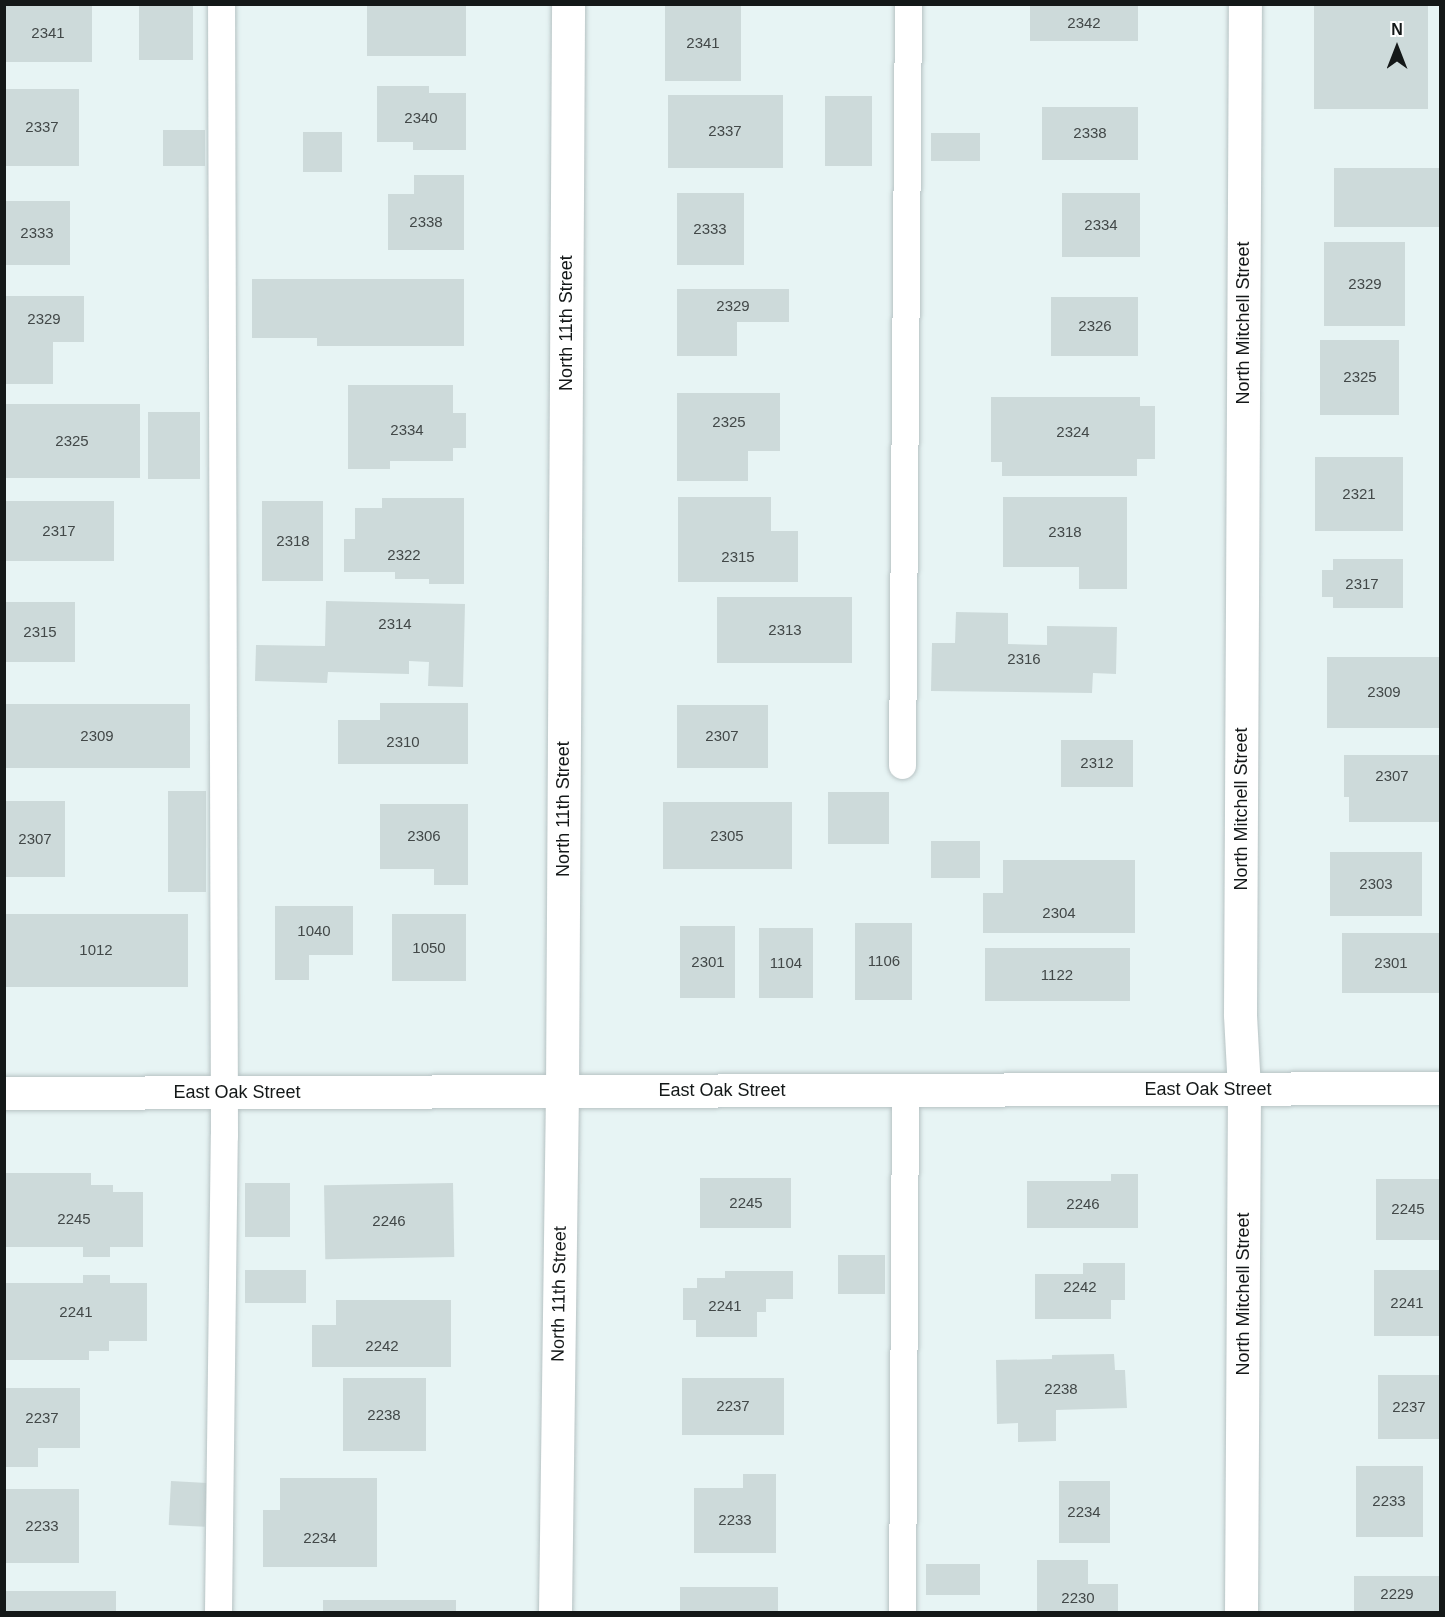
<!DOCTYPE html>
<style>
body{margin:0}
#map{position:relative;width:1445px;height:1617px;overflow:hidden;background:#e7f4f4;font-family:Arial,sans-serif}
div>[style]{position:absolute}
.building>*{inset:0;background:#cddada;transform-origin:0 0}
.roads{filter:drop-shadow(0 0 2px #b6c2c3) drop-shadow(0 0 2px #b6c2c3)}
.lane>*{height:27px;margin:-13.5px;padding:0 13.5px;transform-origin:13.5px;border-radius:13.5px;background:#fff}
.street>*{height:33px;margin:-16.5px;padding:0 16.5px;transform-origin:16.5px;border-radius:16.5px;background:#fff}
.secondary>*{height:33px;margin:-16.5px;padding:0 16.5px;transform-origin:16.5px;border-radius:16.5px;background:#fff}
span{translate:-50% -50%;white-space:nowrap;text-align:center;line-height:1.15;-webkit-text-stroke:4.5px #fff;paint-order:stroke}
.number-label{font-size:15px;color:#424848}
.number-label span{-webkit-text-stroke-width:0}
.street-label{font-size:18px;color:#141818}
.frame{position:absolute;inset:0;border:6px solid #141818;pointer-events:none}
.north{position:absolute;left:1367px;top:18px;width:60px;height:60px;-webkit-text-stroke:4px #fff;paint-order:stroke;rotate:0deg;font-size:16px;font-weight:700;line-height:24px;text-align:center;color:#141818}
.north::after{content:'';display:block;margin:auto;width:21px;height:27px;background:#141818;clip-path:polygon(50% 0,100% 100%,50% 72%,0 100%)}
</style>
<div id="map">
<div class="building">
<i style="left:4px;top:4px;width:88px;height:58px"></i>
<i style="left:139px;top:4px;width:54px;height:56px"></i>
<i style="left:367px;top:4px;width:99px;height:52px"></i>
<i style="left:665px;top:4px;width:76px;height:77px"></i>
<i style="left:1030px;top:4px;width:108px;height:37px"></i>
<i style="left:1314px;top:4px;width:114px;height:105px"></i>
<i style="clip-path:polygon(377px 86px,429px 86px,429px 93px,466px 93px,466px 150px,413px 150px,413px 142px,377px 142px)"></i>
<i style="left:5px;top:89px;width:74px;height:77px"></i>
<i style="left:668px;top:95px;width:115px;height:73px"></i>
<i style="left:825px;top:96px;width:47px;height:70px"></i>
<i style="left:1042px;top:107px;width:96px;height:53px"></i>
<i style="left:163px;top:130px;width:42px;height:36px"></i>
<i style="left:303px;top:132px;width:39px;height:40px"></i>
<i style="left:931px;top:133px;width:49px;height:28px"></i>
<i style="left:1334px;top:168px;width:106px;height:59px"></i>
<i style="clip-path:polygon(414px 175px,464px 175px,464px 250px,388px 250px,388px 194px,414px 194px)"></i>
<i style="left:677px;top:193px;width:67px;height:72px"></i>
<i style="left:1062px;top:193px;width:78px;height:64px"></i>
<i style="left:4px;top:201px;width:66px;height:64px"></i>
<i style="left:1324px;top:242px;width:81px;height:84px"></i>
<i style="clip-path:polygon(252px 279px,464px 279px,464px 346px,317px 346px,317px 338px,252px 338px)"></i>
<i style="clip-path:polygon(677px 289px,789px 289px,789px 322px,737px 322px,737px 356px,677px 356px)"></i>
<i style="clip-path:polygon(4px 296px,84px 296px,84px 342px,53px 342px,53px 384px,4px 384px)"></i>
<i style="left:1051px;top:297px;width:87px;height:59px"></i>
<i style="left:1320px;top:340px;width:79px;height:75px"></i>
<i style="clip-path:polygon(348px 385px,453px 385px,453px 413px,466px 413px,466px 448px,453px 448px,453px 461px,390px 461px,390px 469px,348px 469px)"></i>
<i style="clip-path:polygon(677px 393px,780px 393px,780px 451px,748px 451px,748px 481px,677px 481px)"></i>
<i style="clip-path:polygon(991px 397px,1140px 397px,1140px 406px,1155px 406px,1155px 459px,1137px 459px,1137px 476px,1002px 476px,1002px 462px,991px 462px)"></i>
<i style="left:4px;top:404px;width:136px;height:74px"></i>
<i style="left:148px;top:412px;width:52px;height:67px"></i>
<i style="left:1315px;top:457px;width:88px;height:74px"></i>
<i style="clip-path:polygon(678px 497px,771px 497px,771px 531px,798px 531px,798px 582px,678px 582px)"></i>
<i style="clip-path:polygon(1003px 497px,1127px 497px,1127px 589px,1079px 589px,1079px 567px,1003px 567px)"></i>
<i style="clip-path:polygon(382px 498px,464px 498px,464px 584px,429px 584px,429px 579px,395px 579px,395px 572px,344px 572px,344px 539px,355px 539px,355px 508px,382px 508px)"></i>
<i style="left:4px;top:501px;width:110px;height:60px"></i>
<i style="left:262px;top:501px;width:61px;height:80px"></i>
<i style="clip-path:polygon(1333px 559px,1403px 559px,1403px 608px,1333px 608px,1333px 597px,1322px 597px,1322px 570px,1333px 570px)"></i>
<i style="left:717px;top:597px;width:135px;height:66px"></i>
<i style="clip-path:polygon(326px 601px,465px 604px,463px 687px,428px 686px,429px 662px,409px 661px,409px 674px,328px 672px,327px 683px,255px 681px,256px 645px,325px 646px)"></i>
<i style="left:4px;top:602px;width:71px;height:60px"></i>
<i style="clip-path:polygon(956px 612px,1008px 613px,1008px 644px,1047px 645px,1047px 626px,1117px 627px,1116px 674px,1093px 673px,1092px 693px,931px 691px,932px 643px,955px 643px)"></i>
<i style="left:1327px;top:657px;width:113px;height:71px"></i>
<i style="clip-path:polygon(380px 703px,468px 703px,468px 764px,338px 764px,338px 720px,380px 720px)"></i>
<i style="left:4px;top:704px;width:186px;height:64px"></i>
<i style="left:677px;top:705px;width:91px;height:63px"></i>
<i style="left:1061px;top:740px;width:72px;height:47px"></i>
<i style="clip-path:polygon(1344px 755px,1440px 755px,1440px 822px,1349px 822px,1349px 797px,1344px 797px)"></i>
<i style="left:168px;top:791px;width:38px;height:101px"></i>
<i style="left:828px;top:792px;width:61px;height:52px"></i>
<i style="left:4px;top:801px;width:61px;height:76px"></i>
<i style="left:663px;top:802px;width:129px;height:67px"></i>
<i style="clip-path:polygon(380px 804px,468px 804px,468px 885px,434px 885px,434px 869px,380px 869px)"></i>
<i style="left:931px;top:841px;width:49px;height:37px"></i>
<i style="left:1330px;top:852px;width:92px;height:64px"></i>
<i style="clip-path:polygon(1003px 860px,1135px 860px,1135px 933px,983px 933px,983px 893px,1003px 893px)"></i>
<i style="clip-path:polygon(275px 906px,353px 906px,353px 955px,309px 955px,309px 980px,275px 980px)"></i>
<i style="left:4px;top:914px;width:184px;height:73px"></i>
<i style="left:392px;top:914px;width:74px;height:67px"></i>
<i style="left:855px;top:923px;width:57px;height:77px"></i>
<i style="left:680px;top:926px;width:55px;height:72px"></i>
<i style="left:759px;top:928px;width:54px;height:70px"></i>
<i style="left:1342px;top:933px;width:98px;height:60px"></i>
<i style="left:985px;top:948px;width:145px;height:53px"></i>
<i style="clip-path:polygon(4px 1173px,91px 1173px,91px 1185px,113px 1185px,113px 1192px,143px 1192px,143px 1247px,110px 1247px,110px 1257px,83px 1257px,83px 1247px,4px 1247px)"></i>
<i style="clip-path:polygon(1111px 1174px,1138px 1174px,1138px 1228px,1027px 1228px,1027px 1181px,1111px 1181px)"></i>
<i style="left:700px;top:1178px;width:91px;height:50px"></i>
<i style="left:1376px;top:1179px;width:64px;height:61px"></i>
<i style="left:245px;top:1183px;width:45px;height:54px"></i>
<i style="left:453px;top:1183px;width:74px;height:129px;rotate:89deg"></i>
<i style="left:838px;top:1255px;width:47px;height:39px"></i>
<i style="clip-path:polygon(1083px 1263px,1125px 1263px,1125px 1300px,1111px 1300px,1111px 1319px,1035px 1319px,1035px 1274px,1083px 1274px)"></i>
<i style="left:245px;top:1270px;width:61px;height:33px"></i>
<i style="left:1374px;top:1270px;width:66px;height:66px"></i>
<i style="clip-path:polygon(725px 1271px,793px 1271px,793px 1299px,766px 1299px,766px 1312px,757px 1312px,757px 1337px,696px 1337px,696px 1320px,683px 1320px,683px 1288px,697px 1288px,697px 1278px,725px 1278px)"></i>
<i style="clip-path:polygon(83px 1275px,110px 1275px,110px 1283px,147px 1283px,147px 1341px,109px 1341px,109px 1351px,89px 1351px,89px 1360px,4px 1360px,4px 1283px,83px 1283px)"></i>
<i style="clip-path:polygon(336px 1300px,451px 1300px,451px 1367px,312px 1367px,312px 1325px,336px 1325px)"></i>
<i style="clip-path:polygon(1114px 1354px,1115px 1370px,1125px 1370px,1127px 1408px,1056px 1410px,1056px 1441px,1018px 1442px,1018px 1423px,997px 1424px,996px 1360px,1052px 1359px,1052px 1355px)"></i>
<i style="left:1378px;top:1375px;width:62px;height:64px"></i>
<i style="left:343px;top:1378px;width:83px;height:73px"></i>
<i style="left:682px;top:1378px;width:102px;height:57px"></i>
<i style="clip-path:polygon(4px 1388px,80px 1388px,80px 1448px,38px 1448px,38px 1467px,4px 1467px)"></i>
<i style="left:1356px;top:1466px;width:67px;height:71px"></i>
<i style="clip-path:polygon(743px 1474px,776px 1474px,776px 1553px,694px 1553px,694px 1488px,743px 1488px)"></i>
<i style="clip-path:polygon(280px 1478px,377px 1478px,377px 1567px,263px 1567px,263px 1510px,280px 1510px)"></i>
<i style="left:171px;top:1481px;width:36px;height:44px;rotate:3deg"></i>
<i style="left:1059px;top:1481px;width:51px;height:62px"></i>
<i style="left:4px;top:1489px;width:75px;height:74px"></i>
<i style="clip-path:polygon(1037px 1560px,1088px 1560px,1088px 1584px,1118px 1584px,1118px 1612px,1037px 1612px)"></i>
<i style="left:926px;top:1564px;width:54px;height:31px"></i>
<i style="left:1354px;top:1576px;width:86px;height:36px"></i>
<i style="left:680px;top:1587px;width:98px;height:25px"></i>
<i style="left:4px;top:1591px;width:112px;height:21px"></i>
<i style="left:323px;top:1600px;width:133px;height:12px"></i>
</div>
<div class="roads">
<div class="lane">
<i style="left:902px;top:765px;width:761px;rotate:-89.55deg"></i>
<i style="left:218px;top:1612px;width:476px;rotate:-89.3deg"></i>
<i style="left:224px;top:1136px;width:1132px;rotate:-90.15deg"></i>
<i style="left:902px;top:1612px;width:522px;rotate:-89.67deg"></i>
</div>
<div class="street">
<i style="left:555px;top:1612px;width:521px;rotate:-89.23deg"></i>
<i style="left:562px;top:1091px;width:1087px;rotate:-89.68deg"></i>
<i style="left:1241px;top:1612px;width:523px;rotate:-89.67deg"></i>
<i style="left:1244px;top:1089px;width:75px;rotate:-93.1deg"></i>
<i style="left:1240px;top:1014px;width:1010px;rotate:-89.72deg"></i>
</div>
<div class="secondary">
<i style="left:4px;top:1093px;width:1436px;rotate:-0.2deg"></i>
</div>
</div>
<div class="number-label">
<span style="left:1084px;top:23px">2342</span>
<span style="left:48px;top:33px">2341</span>
<span style="left:703px;top:43px">2341</span>
<span style="left:421px;top:118px">2340</span>
<span style="left:42px;top:127px">2337</span>
<span style="left:725px;top:131px">2337</span>
<span style="left:1090px;top:133px">2338</span>
<span style="left:426px;top:222px">2338</span>
<span style="left:1101px;top:225px">2334</span>
<span style="left:710px;top:229px">2333</span>
<span style="left:37px;top:233px">2333</span>
<span style="left:1365px;top:284px">2329</span>
<span style="left:733px;top:306px">2329</span>
<span style="left:44px;top:319px">2329</span>
<span style="left:1095px;top:326px">2326</span>
<span style="left:1360px;top:377px">2325</span>
<span style="left:729px;top:422px">2325</span>
<span style="left:407px;top:430px">2334</span>
<span style="left:1073px;top:432px">2324</span>
<span style="left:72px;top:441px">2325</span>
<span style="left:1359px;top:494px">2321</span>
<span style="left:59px;top:531px">2317</span>
<span style="left:1065px;top:532px">2318</span>
<span style="left:293px;top:541px">2318</span>
<span style="left:404px;top:555px">2322</span>
<span style="left:738px;top:557px">2315</span>
<span style="left:1362px;top:584px">2317</span>
<span style="left:395px;top:624px">2314</span>
<span style="left:785px;top:630px">2313</span>
<span style="left:40px;top:632px">2315</span>
<span style="left:1024px;top:659px">2316</span>
<span style="left:1384px;top:692px">2309</span>
<span style="left:97px;top:736px">2309</span>
<span style="left:722px;top:736px">2307</span>
<span style="left:403px;top:742px">2310</span>
<span style="left:1097px;top:763px">2312</span>
<span style="left:1392px;top:776px">2307</span>
<span style="left:424px;top:836px">2306</span>
<span style="left:727px;top:836px">2305</span>
<span style="left:35px;top:839px">2307</span>
<span style="left:1376px;top:884px">2303</span>
<span style="left:1059px;top:913px">2304</span>
<span style="left:314px;top:931px">1040</span>
<span style="left:429px;top:948px">1050</span>
<span style="left:96px;top:950px">1012</span>
<span style="left:884px;top:961px">1106</span>
<span style="left:708px;top:962px">2301</span>
<span style="left:786px;top:963px">1104</span>
<span style="left:1391px;top:963px">2301</span>
<span style="left:1057px;top:975px">1122</span>
<span style="left:746px;top:1203px">2245</span>
<span style="left:1083px;top:1204px">2246</span>
<span style="left:1408px;top:1209px">2245</span>
<span style="left:74px;top:1219px">2245</span>
<span style="left:389px;top:1221px">2246</span>
<span style="left:1080px;top:1287px">2242</span>
<span style="left:1407px;top:1303px">2241</span>
<span style="left:725px;top:1306px">2241</span>
<span style="left:76px;top:1312px">2241</span>
<span style="left:382px;top:1346px">2242</span>
<span style="left:1061px;top:1389px">2238</span>
<span style="left:733px;top:1406px">2237</span>
<span style="left:1409px;top:1407px">2237</span>
<span style="left:384px;top:1415px">2238</span>
<span style="left:42px;top:1418px">2237</span>
<span style="left:1389px;top:1501px">2233</span>
<span style="left:1084px;top:1512px">2234</span>
<span style="left:735px;top:1520px">2233</span>
<span style="left:42px;top:1526px">2233</span>
<span style="left:320px;top:1538px">2234</span>
<span style="left:1397px;top:1594px">2229</span>
<span style="left:1078px;top:1598px">2230</span>
</div>
<div class="street-label">
<span style="left:566px;top:323px;rotate:-90deg">North 11th Street</span>
<span style="left:1243px;top:323px;rotate:-90deg">North Mitchell Street</span>
<span style="left:563px;top:809px;rotate:-90deg">North 11th Street</span>
<span style="left:1241px;top:809px;rotate:-90deg">North Mitchell Street</span>
<span style="left:1208px;top:1089px">East Oak Street</span>
<span style="left:722px;top:1090px">East Oak Street</span>
<span style="left:237px;top:1092px">East Oak Street</span>
<span style="left:559px;top:1294px;rotate:-89deg">North 11th Street</span>
<span style="left:1243px;top:1294px;rotate:-90deg">North Mitchell Street</span>
</div>
<div class="frame"></div>
<div class="north">N</div>
</div>
